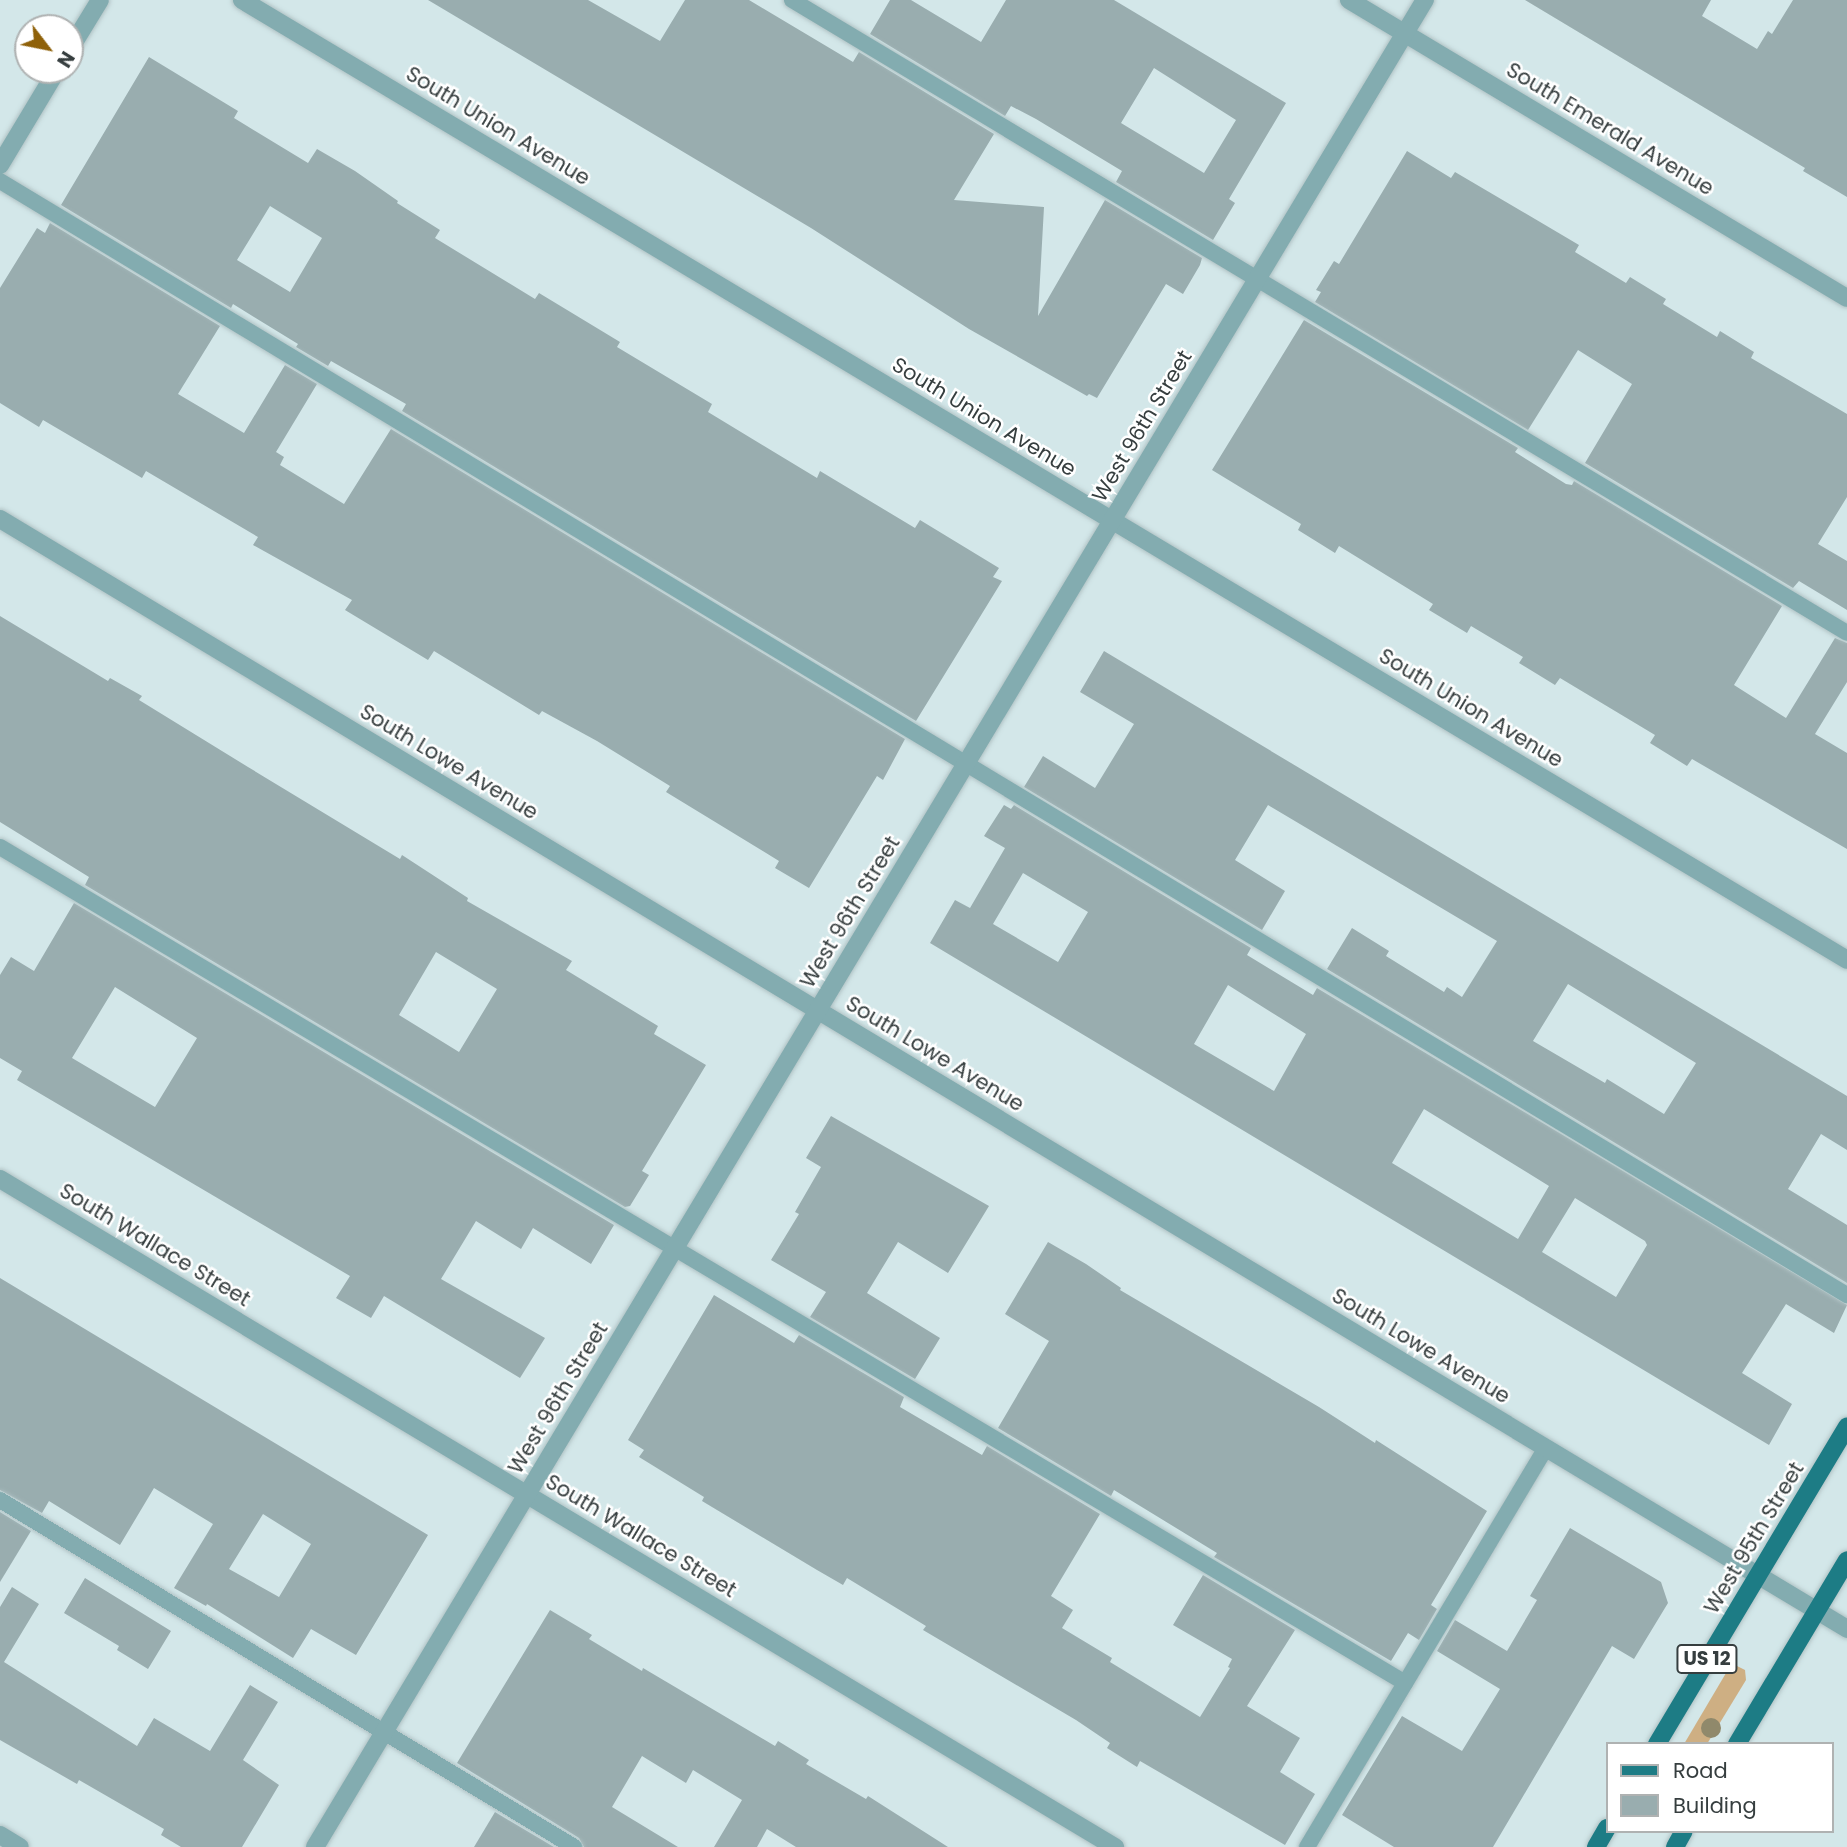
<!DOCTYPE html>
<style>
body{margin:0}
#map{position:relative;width:1847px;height:1847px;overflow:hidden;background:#d3e7e9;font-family:Poppins,sans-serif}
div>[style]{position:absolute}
.green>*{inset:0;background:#ceaf83}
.building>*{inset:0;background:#99adaf}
.roads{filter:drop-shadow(0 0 2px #b0c2c4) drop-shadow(0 0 2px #b0c2c4)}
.lane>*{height:16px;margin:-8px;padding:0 8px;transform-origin:8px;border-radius:8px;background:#83acb0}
.street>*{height:18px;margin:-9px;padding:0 9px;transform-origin:9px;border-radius:9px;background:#83acb0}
.primary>*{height:18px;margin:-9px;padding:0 9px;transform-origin:9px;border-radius:9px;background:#1d7c85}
.trees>*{width:20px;height:20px;margin:-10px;border-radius:50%;background:#90896b}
span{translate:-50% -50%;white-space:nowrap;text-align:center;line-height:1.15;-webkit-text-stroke:5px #fff;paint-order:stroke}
.shield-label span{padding:2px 5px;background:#fff;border:2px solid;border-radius:5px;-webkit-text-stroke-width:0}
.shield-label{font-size:19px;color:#363e3f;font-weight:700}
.street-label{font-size:21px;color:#363e3f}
.legend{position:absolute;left:1606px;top:1742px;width:228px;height:91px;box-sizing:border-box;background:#fff;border:2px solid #afb2b2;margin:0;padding:9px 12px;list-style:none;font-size:21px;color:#363e3f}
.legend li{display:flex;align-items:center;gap:14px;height:35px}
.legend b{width:35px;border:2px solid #afb2b2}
.north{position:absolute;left:14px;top:14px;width:70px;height:70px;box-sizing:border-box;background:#fff;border:2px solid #afb2b2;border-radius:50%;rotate:122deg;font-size:19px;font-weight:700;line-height:28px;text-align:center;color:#363e3f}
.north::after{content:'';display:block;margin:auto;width:24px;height:32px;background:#8f6109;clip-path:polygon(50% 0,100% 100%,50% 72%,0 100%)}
</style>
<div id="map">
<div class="green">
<i style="clip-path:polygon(1735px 1665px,1745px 1670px,1746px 1680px,1707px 1744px,1684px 1744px,1729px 1668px)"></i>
</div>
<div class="building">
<i style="clip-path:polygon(428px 0,588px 0,660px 41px,685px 0,749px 0,853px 62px,859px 52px,994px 134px,954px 200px,1044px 207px,1038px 316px,1105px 200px,1202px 258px,1200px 265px,1183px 294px,1166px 284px,1097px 398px,1089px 394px,1087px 396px,969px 329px,811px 228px)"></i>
<i style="clip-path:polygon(evenodd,890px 0,911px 0,981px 42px,1006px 0,1114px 0,1286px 103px,1229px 199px,1235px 203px,1213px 240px,1116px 182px,1122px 171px,1036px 119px,1011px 106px,1005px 116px,870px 34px,890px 0,1154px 68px,1236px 120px,1204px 173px,1121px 123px,1154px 68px)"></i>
<i style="clip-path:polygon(1525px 0,1711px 0,1702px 16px,1757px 49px,1768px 31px,1772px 34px,1793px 0,1847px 0,1847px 197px,1803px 171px,1805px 168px)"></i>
<i style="clip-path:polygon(evenodd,149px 57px,238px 111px,234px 118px,308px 163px,317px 149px,355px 171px,398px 201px,397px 203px,440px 230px,435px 238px,535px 299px,539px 293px,620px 342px,617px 347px,712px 404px,708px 412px,817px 478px,820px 471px,915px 528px,920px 520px,999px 568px,993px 577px,1002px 581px,916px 721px,402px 411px,406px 404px,331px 361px,328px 366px,296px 347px,298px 344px,233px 304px,231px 308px,61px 205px,149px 57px,270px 206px,322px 238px,290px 292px,237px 260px,270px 206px)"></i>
<i style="clip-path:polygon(1407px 151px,1451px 178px,1455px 172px,1579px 245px,1575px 252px,1626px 283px,1630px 277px,1666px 299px,1663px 304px,1717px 337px,1720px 331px,1754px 352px,1751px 358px,1847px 414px,1847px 497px,1818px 544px,1847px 561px,1847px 610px,1799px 581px,1793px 588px,1585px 463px,1632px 384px,1578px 350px,1528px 430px,1315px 302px,1321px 292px,1316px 290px,1334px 261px,1339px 264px)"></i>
<i style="clip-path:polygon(50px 223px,220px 326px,178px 394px,244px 433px,285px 365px,317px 384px,276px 452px,284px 457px,280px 465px,344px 504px,391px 429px,905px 739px,883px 780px,877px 776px,809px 888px,775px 868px,779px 861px,666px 792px,670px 786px,597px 741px,542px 711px,539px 715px,434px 651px,428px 660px,345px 610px,352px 600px,253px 545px,258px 537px,146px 471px,142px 478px,43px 420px,39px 427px,0 403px,0 288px,37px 228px,45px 233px)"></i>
<i style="clip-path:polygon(1304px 320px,1518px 448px,1515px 452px,1566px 484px,1572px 485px,1574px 481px,1782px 606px,1734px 685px,1786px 718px,1835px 638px,1847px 643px,1847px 682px,1815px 734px,1847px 753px,1847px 849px,1692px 759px,1687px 766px,1650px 743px,1655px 735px,1560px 678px,1555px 685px,1519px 663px,1523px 657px,1471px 626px,1467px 633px,1429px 610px,1433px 604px,1339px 546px,1335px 553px,1298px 530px,1301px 524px,1212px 470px)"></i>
<i style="clip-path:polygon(evenodd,0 616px,108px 681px,110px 678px,142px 696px,139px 700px,248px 767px,400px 859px,402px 855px,468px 898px,467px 901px,572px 961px,566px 970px,658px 1026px,654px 1034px,706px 1065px,642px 1171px,649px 1175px,630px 1206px,625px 1207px,85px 885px,89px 877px,0 822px,0 616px,436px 952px,497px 989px,459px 1052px,399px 1015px,436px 952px)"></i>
<i style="clip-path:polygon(evenodd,1104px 651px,1847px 1096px,1847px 1150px,1821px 1134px,1788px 1189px,1847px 1225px,1847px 1283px,1327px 969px,1352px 928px,1389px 951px,1386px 956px,1444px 992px,1447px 987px,1462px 997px,1497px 941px,1268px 805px,1235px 860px,1285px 891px,1262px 930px,1024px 787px,1043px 756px,1095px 788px,1134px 724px,1080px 692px,1104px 651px,1568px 984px,1696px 1063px,1664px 1114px,1607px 1079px,1605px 1083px,1533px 1041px,1568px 984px)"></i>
<i style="clip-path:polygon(evenodd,1004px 805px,1011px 809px,1014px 805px,1251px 948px,1247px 955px,1313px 995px,1317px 988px,1847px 1305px,1834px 1333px,1786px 1304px,1742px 1373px,1792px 1404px,1769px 1445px,930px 943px,955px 900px,970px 908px,1005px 848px,984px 836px,1004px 805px,1023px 873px,1088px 912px,1058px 962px,993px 924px,1023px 873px,1004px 805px,1228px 985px,1306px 1034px,1274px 1091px,1194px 1044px,1228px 985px,1004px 805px,1424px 1109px,1549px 1186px,1518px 1239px,1392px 1163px,1424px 1109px,1004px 805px,1575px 1198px,1645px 1241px,1647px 1245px,1616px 1297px,1542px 1252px,1575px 1198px)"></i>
<i style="clip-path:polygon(evenodd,74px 903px,614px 1225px,591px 1264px,533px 1228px,521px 1249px,476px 1221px,441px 1279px,545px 1338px,520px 1378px,384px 1296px,371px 1318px,336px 1298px,350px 1276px,17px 1080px,22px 1071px,0 1058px,0 975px,11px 957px,34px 971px,74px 903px,115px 987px,197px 1038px,155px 1107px,72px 1058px,115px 987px)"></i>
<i style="clip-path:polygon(831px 1116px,989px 1206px,948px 1273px,898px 1242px,867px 1293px,940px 1338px,915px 1379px,810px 1317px,826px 1292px,771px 1260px,799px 1214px,795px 1212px,821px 1167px,806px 1158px)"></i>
<i style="clip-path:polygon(1048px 1242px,1086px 1264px,1121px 1288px,1120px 1290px,1319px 1407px,1375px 1443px,1376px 1440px,1487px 1511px,1431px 1605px,1437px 1609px,1419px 1640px,1408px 1633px,1391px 1661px,1214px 1557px,1217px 1553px,1114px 1490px,1111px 1496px,998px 1428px,1049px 1341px,1005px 1314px)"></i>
<i style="clip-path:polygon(evenodd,0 1278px,428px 1535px,356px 1655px,311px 1629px,293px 1658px,207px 1604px,206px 1606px,174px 1588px,213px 1524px,154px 1488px,120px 1545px,49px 1501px,42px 1513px,0 1490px,0 1278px,263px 1514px,311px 1544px,279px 1597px,229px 1569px,263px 1514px)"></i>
<i style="clip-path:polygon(714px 1295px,794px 1343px,799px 1335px,904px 1397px,900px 1407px,982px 1455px,987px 1446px,1100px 1514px,1051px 1596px,1073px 1610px,1062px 1628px,1112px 1658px,1110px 1662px,1200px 1717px,1230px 1668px,1228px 1667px,1232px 1659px,1173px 1625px,1203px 1575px,1295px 1630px,1247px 1706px,1300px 1738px,1280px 1772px,1315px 1794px,1285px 1845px,1140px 1761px,1137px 1767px,1107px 1748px,1110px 1743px,1076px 1720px,923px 1630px,926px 1626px,847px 1578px,843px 1585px,817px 1570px,702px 1501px,704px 1497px,639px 1457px,644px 1450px,628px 1440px)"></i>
<i style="clip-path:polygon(0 1512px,31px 1531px,0 1582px)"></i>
<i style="clip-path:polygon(1570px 1528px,1661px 1582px,1668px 1603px,1634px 1659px,1612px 1646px,1493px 1847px,1394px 1847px,1342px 1815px,1402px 1716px,1462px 1751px,1500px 1689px,1437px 1651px,1455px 1620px,1507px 1651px,1537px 1600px,1530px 1596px)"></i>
<i style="clip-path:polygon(85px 1578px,171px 1631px,148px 1669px,117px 1650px,119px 1646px,64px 1613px)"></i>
<i style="clip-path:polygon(12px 1587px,39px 1604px,4px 1662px,137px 1746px,154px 1718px,210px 1751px,250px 1685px,278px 1702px,243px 1760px,279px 1785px,242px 1847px,181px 1847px,161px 1835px,164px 1829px,79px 1780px,77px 1784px,0 1740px,0 1607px)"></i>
<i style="clip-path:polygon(550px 1610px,592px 1635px,589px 1639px,642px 1671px,643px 1668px,775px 1746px,778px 1741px,809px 1760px,806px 1764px,866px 1799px,868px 1796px,948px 1847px,796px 1847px,767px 1829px,757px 1847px,714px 1847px,742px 1800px,693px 1770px,686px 1783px,642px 1756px,612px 1807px,678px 1847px,584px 1847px,579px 1838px,457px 1763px)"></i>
<i style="clip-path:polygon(495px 1812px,554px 1847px,474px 1847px)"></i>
</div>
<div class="roads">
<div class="lane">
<i style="left:792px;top:0;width:1230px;rotate:30.96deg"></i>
<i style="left:0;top:181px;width:2157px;rotate:31.1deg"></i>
<i style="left:0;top:847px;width:1635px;rotate:30.75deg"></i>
<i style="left:0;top:1500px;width:671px;rotate:31.15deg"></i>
<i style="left:1307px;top:1847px;width:465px;rotate:-59.1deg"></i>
</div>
<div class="street">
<i style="left:242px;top:0;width:1870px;rotate:30.88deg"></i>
<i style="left:1349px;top:0;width:580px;rotate:30.9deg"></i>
<i style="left:70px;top:49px;width:57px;rotate:-58.5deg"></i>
<i style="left:0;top:165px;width:111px;rotate:-59deg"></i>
<i style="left:0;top:519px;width:2155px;rotate:31deg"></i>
<i style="left:0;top:1179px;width:1300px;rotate:30.93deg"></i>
<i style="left:0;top:1835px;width:23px;rotate:31deg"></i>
<i style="left:315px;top:1847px;width:2155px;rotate:-59deg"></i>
</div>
<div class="primary">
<i style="left:1657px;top:1744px;width:370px;rotate:-59.1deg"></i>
<i style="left:1737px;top:1744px;width:214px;rotate:-59.1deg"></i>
<i style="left:1596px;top:1847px;width:22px;rotate:-60deg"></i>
<i style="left:1675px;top:1847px;width:18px;rotate:-61deg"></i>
</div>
</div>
<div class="trees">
<i style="left:1711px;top:1728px"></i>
</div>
<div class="shield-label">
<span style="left:1707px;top:1659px">US 12</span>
</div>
<div class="street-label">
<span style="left:498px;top:126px;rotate:31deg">South Union Avenue</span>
<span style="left:1610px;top:129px;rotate:31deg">South Emerald Avenue</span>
<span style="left:984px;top:417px;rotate:31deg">South Union Avenue</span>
<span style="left:1142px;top:426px;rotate:-59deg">West 96th Street</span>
<span style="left:1471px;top:708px;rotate:31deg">South Union Avenue</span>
<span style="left:449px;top:762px;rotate:31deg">South Lowe Avenue</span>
<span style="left:850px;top:912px;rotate:-59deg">West 96th Street</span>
<span style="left:935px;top:1054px;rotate:31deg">South Lowe Avenue</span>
<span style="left:155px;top:1245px;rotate:31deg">South Wallace Street</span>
<span style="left:1421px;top:1346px;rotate:31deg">South Lowe Avenue</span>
<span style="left:558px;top:1398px;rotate:-59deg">West 96th Street</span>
<span style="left:641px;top:1536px;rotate:31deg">South Wallace Street</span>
<span style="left:1754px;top:1538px;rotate:-59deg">West 95th Street</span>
</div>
<ul class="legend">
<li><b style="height:9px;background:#1d7c85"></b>Road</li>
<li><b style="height:19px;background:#99adaf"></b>Building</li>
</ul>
<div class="north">N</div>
</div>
